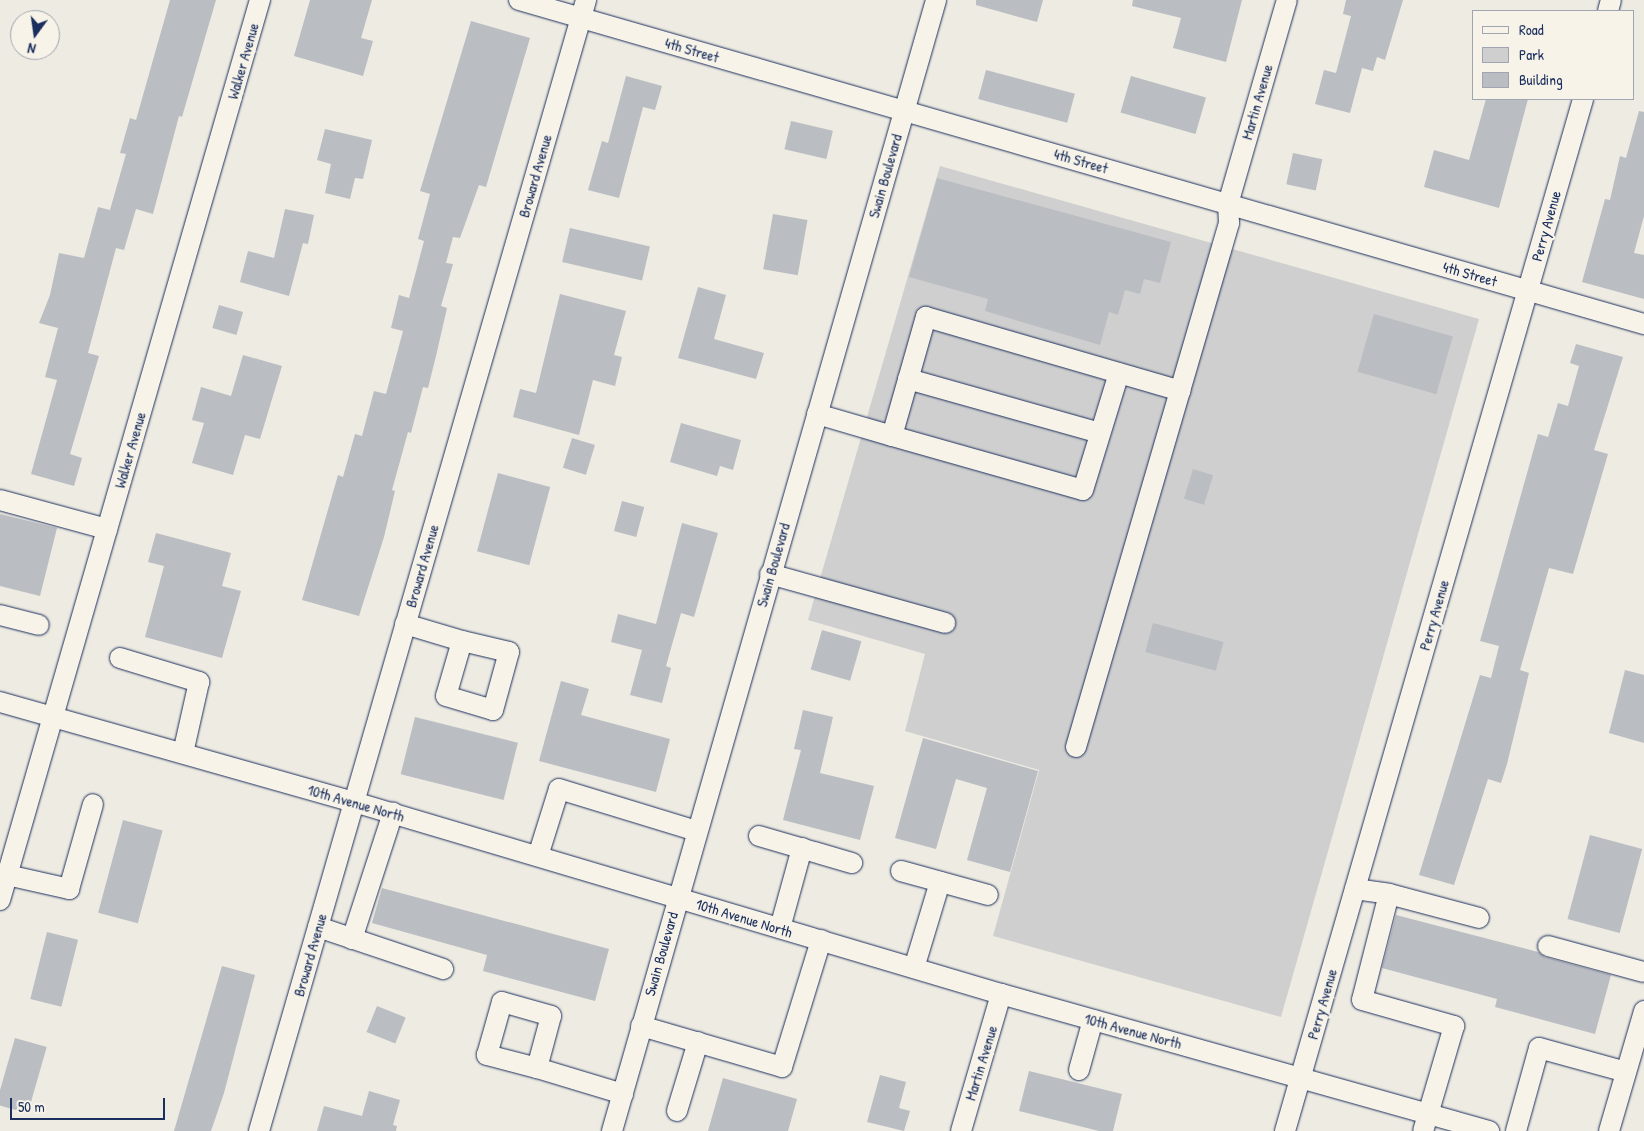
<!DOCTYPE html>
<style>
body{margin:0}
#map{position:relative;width:1644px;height:1131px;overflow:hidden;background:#eeebe2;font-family:"Patrick Hand",sans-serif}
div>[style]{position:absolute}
.green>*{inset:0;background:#cfcfcf}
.building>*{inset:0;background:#babdc2;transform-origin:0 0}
.roads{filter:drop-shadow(0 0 1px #1b2f5e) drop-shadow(0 0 1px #1b2f5e)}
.minor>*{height:20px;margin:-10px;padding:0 10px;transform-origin:10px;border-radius:10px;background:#f7f3e8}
span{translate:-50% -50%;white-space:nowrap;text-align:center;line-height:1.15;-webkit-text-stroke:4.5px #f7f3e8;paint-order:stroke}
.street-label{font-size:15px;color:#1b2f5e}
.legend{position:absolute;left:1472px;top:10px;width:162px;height:90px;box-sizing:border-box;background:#f7f3e8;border:1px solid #9fa5b1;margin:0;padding:6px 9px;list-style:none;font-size:15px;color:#1b2f5e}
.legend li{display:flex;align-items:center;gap:10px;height:25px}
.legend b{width:25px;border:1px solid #9fa5b1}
.north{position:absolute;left:10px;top:10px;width:50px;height:50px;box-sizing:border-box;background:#f7f3e8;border:1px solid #9fa5b1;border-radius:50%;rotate:194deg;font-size:14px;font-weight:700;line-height:20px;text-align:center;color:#1b2f5e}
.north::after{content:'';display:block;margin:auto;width:18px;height:22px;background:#1b2f5e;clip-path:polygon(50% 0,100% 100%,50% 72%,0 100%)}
.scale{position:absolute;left:10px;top:1098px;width:155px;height:22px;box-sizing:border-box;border:2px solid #1b2f5e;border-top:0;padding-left:6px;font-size:15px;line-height:18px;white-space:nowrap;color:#1b2f5e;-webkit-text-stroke:4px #f7f3e8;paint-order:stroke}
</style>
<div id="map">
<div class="green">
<i style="clip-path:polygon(940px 166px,1479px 319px,1281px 1017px,993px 936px,1039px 770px,905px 731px,925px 654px,808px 620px)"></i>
</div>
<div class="building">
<i style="clip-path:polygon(170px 0,216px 0,182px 117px,179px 116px,153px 214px,136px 209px,124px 250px,116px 248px,88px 353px,99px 356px,70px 454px,82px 458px,74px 486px,31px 474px,57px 380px,45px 377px,58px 328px,39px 323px,50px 295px,59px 253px,84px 258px,98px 207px,110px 210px,126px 154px,120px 153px,130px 118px,136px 120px)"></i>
<i style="clip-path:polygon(310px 0,372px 0,361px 38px,373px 41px,363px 76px,294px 56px)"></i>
<i style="clip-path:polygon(976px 0,1043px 0,1037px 22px,976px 5px)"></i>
<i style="clip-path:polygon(1133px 0,1242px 0,1226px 62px,1173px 48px,1181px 18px,1132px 6px)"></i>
<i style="clip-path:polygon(1346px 0,1403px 0,1385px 60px,1377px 57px,1373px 71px,1362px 68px,1350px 113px,1315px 104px,1324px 70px,1336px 73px,1351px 16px,1343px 14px)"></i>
<i style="clip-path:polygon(471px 21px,530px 38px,486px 187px,479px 185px,460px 238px,453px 237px,446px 263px,453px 264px,441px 306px,447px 308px,436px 356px,428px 388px,423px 387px,411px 433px,408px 432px,392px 490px,395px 491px,384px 537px,359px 616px,302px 600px,338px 475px,343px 477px,355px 434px,362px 436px,374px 391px,386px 394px,403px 331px,391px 328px,399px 295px,409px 298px,424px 241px,418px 239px,430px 194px,420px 191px)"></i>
<i style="left:986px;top:70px;width:92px;height:30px;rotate:15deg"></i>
<i style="clip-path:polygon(626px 76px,662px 86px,655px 110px,643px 107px,619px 198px,588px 190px,602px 141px,608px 143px)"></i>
<i style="left:1131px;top:76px;width:78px;height:38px;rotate:16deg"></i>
<i style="clip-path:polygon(1486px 99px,1528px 99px,1499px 208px,1424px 187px,1434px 150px,1469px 160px)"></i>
<i style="clip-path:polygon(1639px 111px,1644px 112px,1644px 216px,1634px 253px,1644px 255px,1644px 299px,1582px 282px,1605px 199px,1610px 200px,1620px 156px,1626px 158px)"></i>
<i style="left:791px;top:121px;width:43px;height:29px;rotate:13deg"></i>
<i style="clip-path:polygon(325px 129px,372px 140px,363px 179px,355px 178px,350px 199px,325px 193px,331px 164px,317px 160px)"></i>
<i style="left:1293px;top:153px;width:30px;height:32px;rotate:12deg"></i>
<i style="clip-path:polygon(937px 178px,1171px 242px,1160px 283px,1144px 279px,1140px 294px,1125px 290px,1118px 315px,1109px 312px,1100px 345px,985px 311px,988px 299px,909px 277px)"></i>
<i style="clip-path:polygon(285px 209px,314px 215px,308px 244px,303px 243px,289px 296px,240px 282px,248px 251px,274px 258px)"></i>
<i style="left:773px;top:214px;width:35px;height:56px;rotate:10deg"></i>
<i style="left:570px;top:228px;width:82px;height:35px;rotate:13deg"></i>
<i style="clip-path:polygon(698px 287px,726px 295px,714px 339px,764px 353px,756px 379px,678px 358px)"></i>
<i style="clip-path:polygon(560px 294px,626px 311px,614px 355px,622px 357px,615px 386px,593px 380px,579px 435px,513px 417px,520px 389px,536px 393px)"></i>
<i style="left:219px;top:305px;width:25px;height:24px;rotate:16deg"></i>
<i style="left:1374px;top:314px;width:82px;height:60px;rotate:16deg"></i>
<i style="clip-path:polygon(1576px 344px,1623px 357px,1594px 450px,1608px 454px,1573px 574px,1549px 568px,1520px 670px,1529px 673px,1507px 764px,1501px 783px,1488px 779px,1454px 885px,1419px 875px,1480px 675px,1491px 678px,1499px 646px,1480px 641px,1538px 434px,1548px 437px,1558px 403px,1568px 406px,1579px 366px,1570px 363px)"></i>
<i style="clip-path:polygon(243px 355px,282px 366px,260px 439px,245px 435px,233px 475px,192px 463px,204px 423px,192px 420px,201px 387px,231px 396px)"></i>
<i style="clip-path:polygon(681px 423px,741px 440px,733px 470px,720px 466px,717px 476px,670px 462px)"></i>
<i style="left:572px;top:438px;width:24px;height:31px;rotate:17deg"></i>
<i style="left:1193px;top:469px;width:21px;height:31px;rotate:17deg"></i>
<i style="left:498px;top:473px;width:54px;height:81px;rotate:15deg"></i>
<i style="left:622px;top:501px;width:23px;height:31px;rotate:15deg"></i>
<i style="clip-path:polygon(0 514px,57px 528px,40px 596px,0 586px)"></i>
<i style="clip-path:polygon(682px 523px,718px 533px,694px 617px,681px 613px,666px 666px,671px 668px,662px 703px,630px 695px,642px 650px,611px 642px,618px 614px,656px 624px)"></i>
<i style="clip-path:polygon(156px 533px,231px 553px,222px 586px,241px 591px,222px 658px,145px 637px,164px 566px,148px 562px)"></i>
<i style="left:1153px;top:623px;width:73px;height:30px;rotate:15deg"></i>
<i style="left:822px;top:630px;width:41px;height:41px;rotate:16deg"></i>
<i style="clip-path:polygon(1625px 670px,1644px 675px,1644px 743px,1609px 733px)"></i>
<i style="clip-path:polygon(561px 681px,589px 689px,581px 715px,670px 739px,656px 792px,539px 761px)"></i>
<i style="clip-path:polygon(803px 710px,833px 717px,820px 773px,874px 786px,860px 840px,783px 820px,801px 750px,794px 749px)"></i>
<i style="left:415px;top:717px;width:106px;height:59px;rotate:14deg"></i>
<i style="clip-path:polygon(923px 738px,1038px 771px,1010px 872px,967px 860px,987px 788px,956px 779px,936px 849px,895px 838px)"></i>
<i style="left:123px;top:820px;width:41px;height:96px;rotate:15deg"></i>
<i style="left:1590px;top:835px;width:54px;height:87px;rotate:15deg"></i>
<i style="clip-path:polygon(382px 888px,609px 949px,595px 1001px,483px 971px,487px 955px,372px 923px)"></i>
<i style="clip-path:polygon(1396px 915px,1538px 952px,1545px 957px,1611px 975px,1595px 1034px,1495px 1007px,1497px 999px,1382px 968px)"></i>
<i style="left:47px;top:932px;width:32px;height:69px;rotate:14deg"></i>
<i style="clip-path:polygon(222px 966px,255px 975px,224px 1093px,211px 1131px,174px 1131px)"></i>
<i style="left:377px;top:1006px;width:31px;height:28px;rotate:22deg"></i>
<i style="left:15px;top:1038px;width:33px;height:69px;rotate:16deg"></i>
<i style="clip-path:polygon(1029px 1071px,1122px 1094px,1113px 1131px,1099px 1131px,1019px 1111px)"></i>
<i style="clip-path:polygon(880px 1075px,906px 1082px,899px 1108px,910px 1111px,904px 1131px,867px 1122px)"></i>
<i style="clip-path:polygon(723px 1078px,797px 1099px,788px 1131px,708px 1131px)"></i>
<i style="clip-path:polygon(369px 1091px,400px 1100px,393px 1125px,397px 1126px,396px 1131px,317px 1131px,324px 1106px,362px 1116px)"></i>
</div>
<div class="roads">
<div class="minor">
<i style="left:519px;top:0;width:1171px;rotate:16.07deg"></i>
<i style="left:1608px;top:11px;width:11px;rotate:-75deg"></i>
<i style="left:908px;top:379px;width:199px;rotate:15.7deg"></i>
<i style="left:817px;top:414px;width:78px;rotate:16.3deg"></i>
<i style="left:892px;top:436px;width:124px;rotate:-74.1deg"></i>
<i style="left:926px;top:317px;width:265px;rotate:16.2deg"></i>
<i style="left:892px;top:436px;width:198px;rotate:15.8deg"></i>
<i style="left:1083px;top:490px;width:122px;rotate:-72.9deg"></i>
<i style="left:0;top:500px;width:111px;rotate:15.2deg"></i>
<i style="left:770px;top:574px;width:182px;rotate:15.6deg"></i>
<i style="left:0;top:615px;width:40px;rotate:14.4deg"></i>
<i style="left:405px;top:624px;width:59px;rotate:16.6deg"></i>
<i style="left:462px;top:641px;width:57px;rotate:106.2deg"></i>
<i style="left:446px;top:696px;width:49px;rotate:16.6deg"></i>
<i style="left:493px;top:710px;width:60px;rotate:-74.6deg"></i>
<i style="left:509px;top:652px;width:48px;rotate:-166.8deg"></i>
<i style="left:120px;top:658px;width:83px;rotate:16.9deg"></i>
<i style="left:199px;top:682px;width:73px;rotate:102.7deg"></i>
<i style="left:0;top:702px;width:368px;rotate:15.8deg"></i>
<i style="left:354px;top:802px;width:675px;rotate:16.53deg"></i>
<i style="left:1001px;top:994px;width:507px;rotate:15.68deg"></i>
<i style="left:1076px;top:747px;width:546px;rotate:-73.72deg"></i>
<i style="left:1229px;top:223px;width:19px;rotate:-93deg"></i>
<i style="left:1228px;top:204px;width:212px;rotate:-73.9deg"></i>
<i style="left:759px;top:836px;width:97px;rotate:16.2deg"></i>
<i style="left:538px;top:856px;width:70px;rotate:-72.6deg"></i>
<i style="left:559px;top:789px;width:143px;rotate:17deg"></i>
<i style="left:901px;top:871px;width:90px;rotate:15.4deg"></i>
<i style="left:7px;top:875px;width:64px;rotate:12.7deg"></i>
<i style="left:69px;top:889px;width:88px;rotate:-74.2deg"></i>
<i style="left:1355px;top:889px;width:34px;rotate:8deg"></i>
<i style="left:1389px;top:894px;width:109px;rotate:104.3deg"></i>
<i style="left:1362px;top:1000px;width:96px;rotate:15.8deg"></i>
<i style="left:1454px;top:1026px;width:109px;rotate:106.4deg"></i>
<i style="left:1389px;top:894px;width:93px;rotate:14.9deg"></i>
<i style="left:0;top:900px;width:937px;rotate:-73.89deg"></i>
<i style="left:318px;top:927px;width:132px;rotate:18.6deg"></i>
<i style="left:780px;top:928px;width:83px;rotate:-74.6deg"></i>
<i style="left:352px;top:939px;width:133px;rotate:-72deg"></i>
<i style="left:1548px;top:946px;width:99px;rotate:15.2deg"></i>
<i style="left:914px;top:968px;width:90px;rotate:-73.2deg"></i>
<i style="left:641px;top:1026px;width:147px;rotate:16.2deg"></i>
<i style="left:782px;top:1067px;width:133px;rotate:-72.9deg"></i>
<i style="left:537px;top:1068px;width:52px;rotate:-165.4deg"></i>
<i style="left:487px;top:1055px;width:55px;rotate:-74.2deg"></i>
<i style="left:502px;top:1002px;width:51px;rotate:15.9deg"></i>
<i style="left:551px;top:1016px;width:54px;rotate:105.1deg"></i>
<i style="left:537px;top:1068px;width:90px;rotate:16.8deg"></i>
<i style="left:1079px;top:1070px;width:52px;rotate:-74.4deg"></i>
<i style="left:677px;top:1111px;width:72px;rotate:-73.1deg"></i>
<i style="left:259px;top:1131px;width:1177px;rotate:-73.87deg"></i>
<i style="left:612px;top:1131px;width:1176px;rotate:-74.01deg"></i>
<i style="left:961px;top:1131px;width:143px;rotate:-73.7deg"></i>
<i style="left:1285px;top:1131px;width:1074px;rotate:-73.89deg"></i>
<i style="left:1516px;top:1131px;width:86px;rotate:-74.5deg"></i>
<i style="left:1539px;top:1048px;width:90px;rotate:15.4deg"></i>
<i style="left:1609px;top:1131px;width:125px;rotate:-73.7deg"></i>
</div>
</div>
<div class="street-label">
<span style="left:692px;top:50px;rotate:16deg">4th Street</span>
<span style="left:243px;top:61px;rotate:-74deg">Walker Avenue</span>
<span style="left:1257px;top:102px;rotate:-74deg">Martin Avenue</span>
<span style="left:1081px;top:161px;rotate:16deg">4th Street</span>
<span style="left:535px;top:176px;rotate:-74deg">Broward Avenue</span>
<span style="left:885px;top:176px;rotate:-74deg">Swain Boulevard</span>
<span style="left:1546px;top:226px;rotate:-74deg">Perry Avenue</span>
<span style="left:1470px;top:274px;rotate:16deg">4th Street</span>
<span style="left:130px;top:450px;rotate:-74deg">Walker Avenue</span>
<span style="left:773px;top:565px;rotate:-74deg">Swain Boulevard</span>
<span style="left:422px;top:566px;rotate:-74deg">Broward Avenue</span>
<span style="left:1434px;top:615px;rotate:-74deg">Perry Avenue</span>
<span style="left:356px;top:803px;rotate:16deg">10th Avenue North</span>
<span style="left:744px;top:918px;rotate:17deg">10th Avenue North</span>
<span style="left:661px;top:954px;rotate:-74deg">Swain Boulevard</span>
<span style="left:310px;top:955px;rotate:-74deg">Broward Avenue</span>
<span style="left:1322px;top:1004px;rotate:-74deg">Perry Avenue</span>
<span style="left:1133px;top:1031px;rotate:15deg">10th Avenue North</span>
<span style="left:981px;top:1063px;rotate:-73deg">Martin Avenue</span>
</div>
<ul class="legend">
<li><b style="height:6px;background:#f7f3e8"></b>Road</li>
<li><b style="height:14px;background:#cfcfcf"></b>Park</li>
<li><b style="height:14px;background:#babdc2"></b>Building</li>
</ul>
<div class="north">N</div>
<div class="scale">50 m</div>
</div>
